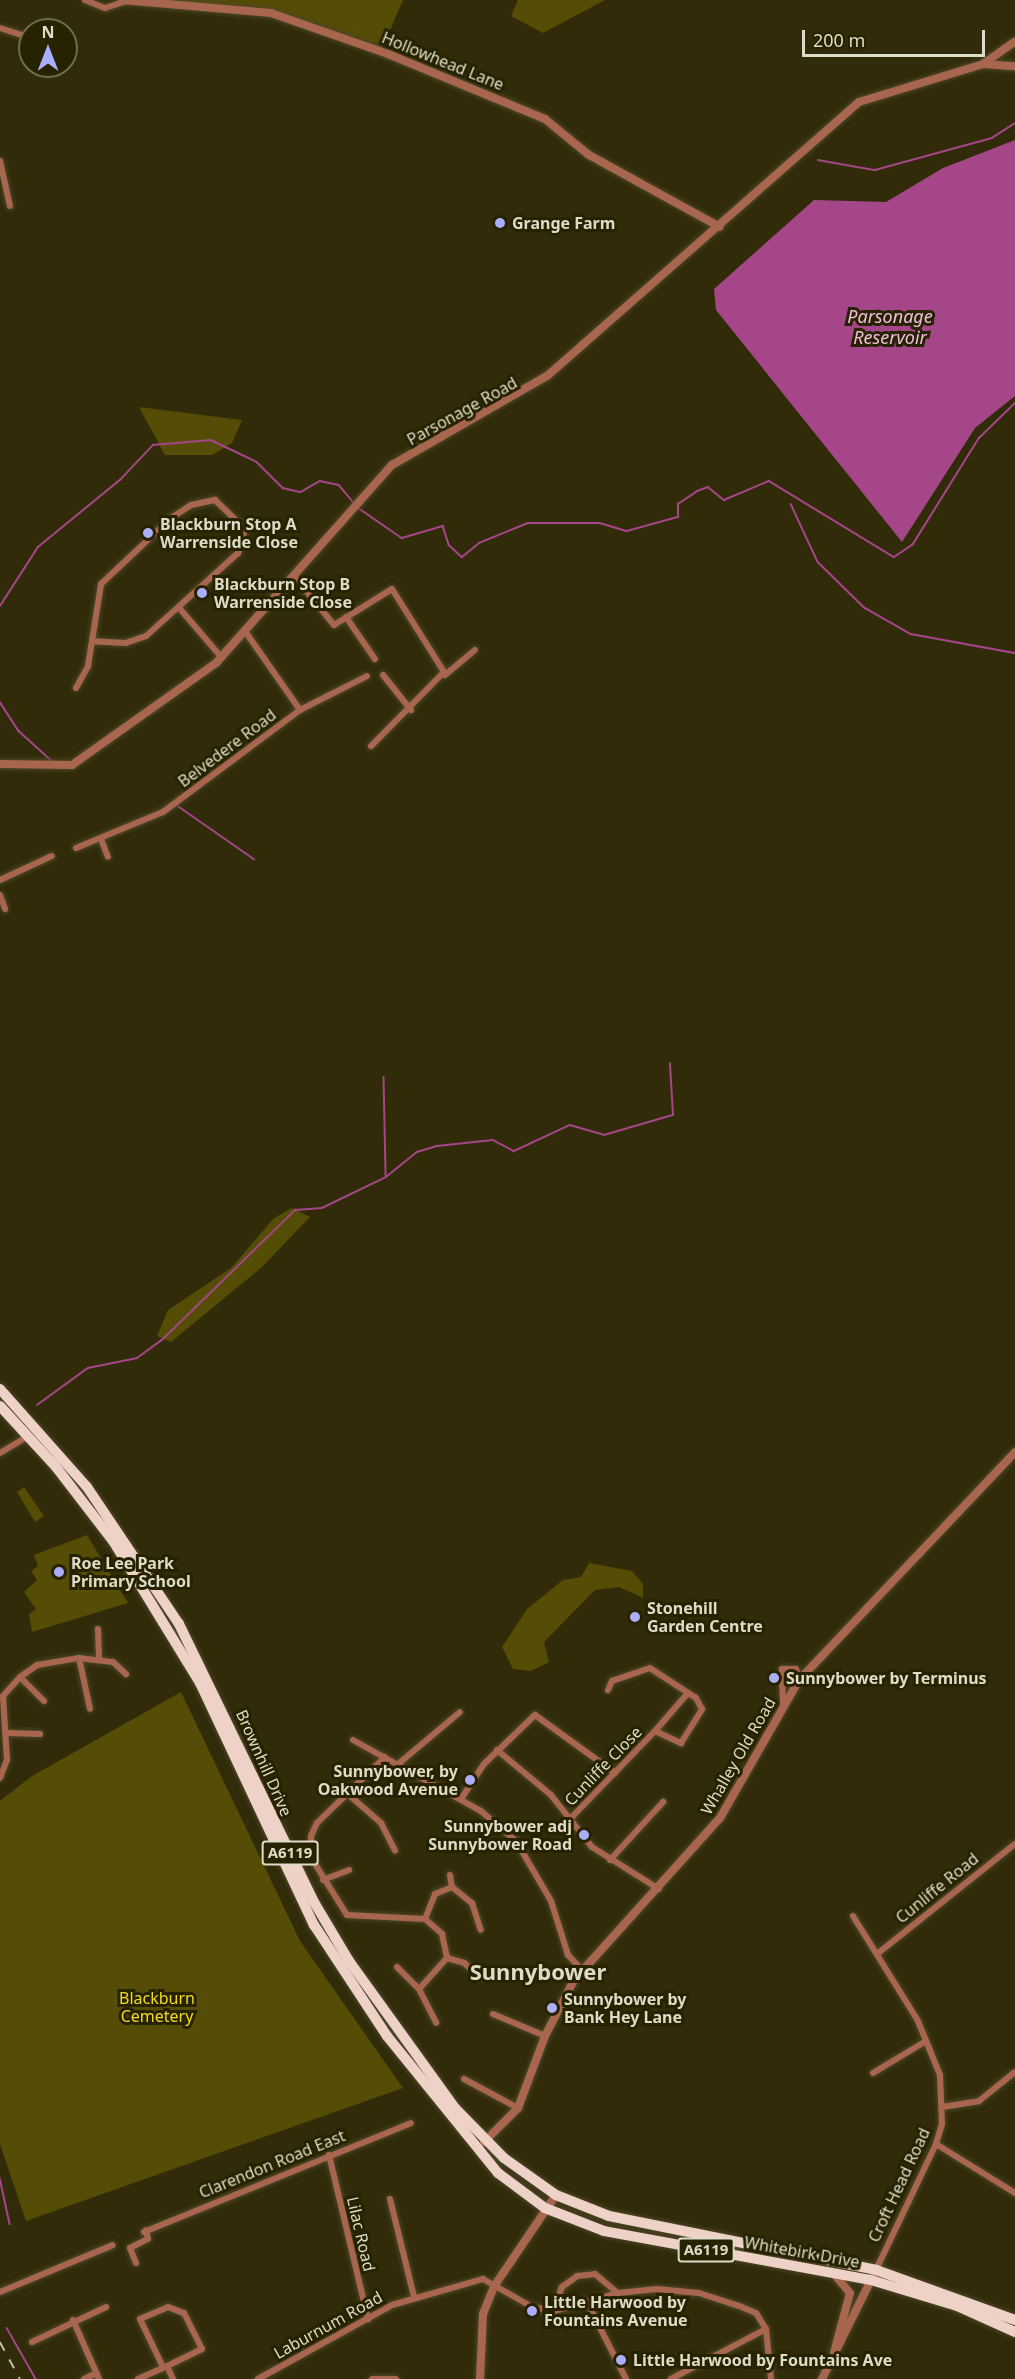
<!DOCTYPE html>
<style>
body{margin:0}
#map{position:relative;width:1015px;height:2379px;overflow:hidden;background:#312b09;font-family:"Noto Sans",sans-serif}
div>[style]{position:absolute}
.green>*{inset:0;background:#554c05}
.water>*{inset:0;background:#a54688}
.stream>*{height:1.5px;margin:-0.75px;padding:0 0.75px;transform-origin:0.75px;border-radius:0.75px;background:#a54688}
.roads{filter:drop-shadow(0 0 2px #4d4728) drop-shadow(0 0 2px #4d4728)}
.minor>*{height:6px;margin:-3px;padding:0 3px;transform-origin:3px;border-radius:3px;background:#a9664e}
.tertiary>*{height:8px;margin:-4px;padding:0 4px;transform-origin:4px;border-radius:4px;background:#a9664e}
.trunk>*{height:10px;margin:-5px;padding:0 5px;transform-origin:5px;border-radius:5px;background:#eed2c8}
.rail>*{height:1.5px;margin-top:-0.75px;transform-origin:0;background:repeating-linear-gradient(90deg,#c1bea9 0 10px,transparent 0 20px)}
.dots>*{width:16px;height:16px;translate:-50% -50%;box-sizing:border-box;border:3px solid #272200;border-radius:50%}
span{translate:-50% -50%;white-space:nowrap;text-align:center;line-height:1.15;-webkit-text-stroke:6px #272200;paint-order:stroke}
.shield-label span{padding:2px 4px;background:#272200;border:2px solid;border-radius:4px;-webkit-text-stroke-width:0}
.shield-label{font-size:15px;color:#dedcc9;font-weight:700}
.street-label{font-size:16px;color:#dedcc9}
.poi-label{font-size:16px;color:#dedcc9;font-weight:700}
.left{translate:0 -50%;text-align:left}
.right{translate:-100% -50%;text-align:right}
.park-label{font-size:16px;color:#f3da23}
.water-label{font-size:18px;color:#f1bede;font-style:italic}
.district-label{font-size:22px;color:#dedcc9;font-weight:700}
.north{position:absolute;left:18px;top:18px;width:60px;height:60px;box-sizing:border-box;background:#272200;border:2px solid #706c50;border-radius:50%;rotate:0deg;font-size:16px;font-weight:700;line-height:24px;text-align:center;color:#dedcc9}
.north::after{content:'';display:block;margin:auto;width:21px;height:27px;background:#abaffb;clip-path:polygon(50% 0,100% 100%,50% 72%,0 100%)}
.scale{position:absolute;left:802px;top:30px;width:183px;height:27px;box-sizing:border-box;border:3px solid #dedcc9;border-top:0;padding-left:8px;font-size:18px;line-height:21px;white-space:nowrap;color:#dedcc9;-webkit-text-stroke:4px #272200;paint-order:stroke}
</style>
<div id="map">
<div class="green">
<i style="clip-path:polygon(122px 0,403px 0,381px 51px,271px 13px)"></i>
<i style="clip-path:polygon(518px 0,605px 0,543px 33px,511px 16px)"></i>
<i style="clip-path:polygon(139px 407px,242px 420px,232px 443px,212px 455px,165px 455px)"></i>
<i style="clip-path:polygon(292px 1208px,310px 1217px,261px 1268px,171px 1342px,157px 1336px,168px 1310px,231px 1268px,274px 1218px)"></i>
<i style="clip-path:polygon(24px 1487px,44px 1516px,35px 1522px,17px 1492px)"></i>
<i style="clip-path:polygon(87px 1535px,128px 1603px,32px 1632px,29px 1614px,36px 1609px,24px 1592px,37px 1580px,31px 1571px,38px 1566px,34px 1555px)"></i>
<i style="clip-path:polygon(589px 1563px,632px 1571px,643px 1584px,643px 1598px,619px 1587px,595px 1590px,544px 1642px,549px 1662px,531px 1671px,513px 1669px,502px 1647px,527px 1609px,563px 1580px,581px 1577px)"></i>
<i style="clip-path:polygon(181px 1692px,300px 1941px,403px 2088px,26px 2221px,0 2144px,0 1801px,32px 1776px)"></i>
</div>
<div class="water">
<i style="clip-path:polygon(1015px 140px,1015px 396px,975px 428px,902px 542px,716px 310px,714px 289px,814px 200px,886px 202px,943px 168px)"></i>
</div>
<div class="stream">
<i style="left:818px;top:160px;width:58px;rotate:10deg"></i>
<i style="left:875px;top:170px;width:121px;rotate:-15.3deg"></i>
<i style="left:992px;top:138px;width:27px;rotate:-33deg"></i>
<i style="left:791px;top:504px;width:64px;rotate:65deg"></i>
<i style="left:818px;top:562px;width:66px;rotate:44.4deg"></i>
<i style="left:865px;top:608px;width:53px;rotate:29.5deg"></i>
<i style="left:911px;top:634px;width:106px;rotate:10.4deg"></i>
<i style="left:357px;top:507px;width:55px;rotate:34.6deg"></i>
<i style="left:402px;top:538px;width:43px;rotate:-16.3deg"></i>
<i style="left:443px;top:526px;width:20px;rotate:72deg"></i>
<i style="left:449px;top:545px;width:18px;rotate:43deg"></i>
<i style="left:462px;top:557px;width:22px;rotate:-39deg"></i>
<i style="left:479px;top:543px;width:53px;rotate:-22.2deg"></i>
<i style="left:528px;top:523px;width:72px"></i>
<i style="left:600px;top:523px;width:28px;rotate:17deg"></i>
<i style="left:627px;top:531px;width:53px;rotate:-15.4deg"></i>
<i style="left:678px;top:517px;width:13px;rotate:-90deg"></i>
<i style="left:678px;top:504px;width:23px;rotate:-34deg"></i>
<i style="left:697px;top:491px;width:12px;rotate:-20deg"></i>
<i style="left:708px;top:487px;width:21px;rotate:39deg"></i>
<i style="left:724px;top:500px;width:49px;rotate:-22.9deg"></i>
<i style="left:769px;top:481px;width:146px;rotate:31.3deg"></i>
<i style="left:894px;top:557px;width:23px;rotate:-34deg"></i>
<i style="left:913px;top:544px;width:125px;rotate:-58.1deg"></i>
<i style="left:979px;top:438px;width:50px;rotate:-44.2deg"></i>
<i style="left:0;top:606px;width:70px;rotate:-57.2deg"></i>
<i style="left:38px;top:547px;width:107px;rotate:-39.3deg"></i>
<i style="left:121px;top:479px;width:47px;rotate:-46.7deg"></i>
<i style="left:153px;top:445px;width:58px;rotate:-4.9deg"></i>
<i style="left:211px;top:440px;width:51px;rotate:25.6deg"></i>
<i style="left:257px;top:462px;width:37px;rotate:45deg"></i>
<i style="left:283px;top:488px;width:18px;rotate:13deg"></i>
<i style="left:301px;top:492px;width:22px;rotate:-30deg"></i>
<i style="left:320px;top:481px;width:19px;rotate:12deg"></i>
<i style="left:339px;top:485px;width:23px;rotate:50deg"></i>
<i style="left:0;top:702px;width:35px;rotate:57deg"></i>
<i style="left:19px;top:731px;width:45px;rotate:42.3deg"></i>
<i style="left:178px;top:806px;width:93px;rotate:34.9deg"></i>
<i style="left:384px;top:1077px;width:98px;rotate:88.8deg"></i>
<i style="left:37px;top:1405px;width:63px;rotate:-36deg"></i>
<i style="left:88px;top:1368px;width:50px;rotate:-11.5deg"></i>
<i style="left:137px;top:1358px;width:32px;rotate:-36deg"></i>
<i style="left:163px;top:1339px;width:185px;rotate:-44.3deg"></i>
<i style="left:295px;top:1210px;width:27px;rotate:-4deg"></i>
<i style="left:322px;top:1208px;width:71px;rotate:-25.8deg"></i>
<i style="left:386px;top:1177px;width:40px;rotate:-39deg"></i>
<i style="left:417px;top:1152px;width:21px;rotate:-17deg"></i>
<i style="left:437px;top:1146px;width:56px;rotate:-6.1deg"></i>
<i style="left:493px;top:1140px;width:24px;rotate:28deg"></i>
<i style="left:514px;top:1151px;width:62px;rotate:-24.9deg"></i>
<i style="left:570px;top:1125px;width:35px;rotate:16deg"></i>
<i style="left:604px;top:1135px;width:72px;rotate:-16.2deg"></i>
<i style="left:673px;top:1115px;width:51px;rotate:-93.4deg"></i>
<i style="left:0;top:2178px;width:47px;rotate:77.7deg"></i>
<i style="left:7px;top:2328px;width:59px;rotate:60.4deg"></i>
</div>
<div class="roads">
<div class="minor">
<i style="left:85px;top:0;width:22px;rotate:22deg"></i>
<i style="left:105px;top:8px;width:23px;rotate:-18deg"></i>
<i style="left:0;top:28px;width:32px;rotate:18deg"></i>
<i style="left:0;top:161px;width:46px;rotate:77.5deg"></i>
<i style="left:215px;top:500px;width:42px;rotate:44deg"></i>
<i style="left:245px;top:529px;width:25px;rotate:106deg"></i>
<i style="left:238px;top:553px;width:124px;rotate:137.9deg"></i>
<i style="left:146px;top:636px;width:21px;rotate:161deg"></i>
<i style="left:126px;top:643px;width:34px;rotate:-177deg"></i>
<i style="left:92px;top:641px;width:58px;rotate:-81deg"></i>
<i style="left:101px;top:584px;width:96px;rotate:-43.3deg"></i>
<i style="left:171px;top:518px;width:24px;rotate:-33deg"></i>
<i style="left:191px;top:505px;width:25px;rotate:-12deg"></i>
<i style="left:295px;top:577px;width:62px;rotate:50.9deg"></i>
<i style="left:334px;top:625px;width:68px;rotate:-31.8deg"></i>
<i style="left:392px;top:589px;width:98px;rotate:57.9deg"></i>
<i style="left:444px;top:672px;width:104px;rotate:134.6deg"></i>
<i style="left:181px;top:610px;width:63px;rotate:49.5deg"></i>
<i style="left:346px;top:617px;width:51px;rotate:55.4deg"></i>
<i style="left:247px;top:634px;width:93px;rotate:55.1deg"></i>
<i style="left:383px;top:675px;width:45px;rotate:51.3deg"></i>
<i style="left:445px;top:675px;width:39px;rotate:-40deg"></i>
<i style="left:76px;top:688px;width:25px;rotate:-61deg"></i>
<i style="left:88px;top:666px;width:25px;rotate:-81deg"></i>
<i style="left:101px;top:839px;width:19px;rotate:69deg"></i>
<i style="left:76px;top:848px;width:94px;rotate:-22.5deg"></i>
<i style="left:163px;top:812px;width:171px;rotate:-36.7deg"></i>
<i style="left:300px;top:710px;width:75px;rotate:-26.9deg"></i>
<i style="left:0;top:880px;width:57px;rotate:-24.8deg"></i>
<i style="left:0;top:895px;width:15px;rotate:70deg"></i>
<i style="left:0;top:1453px;width:33px;rotate:-31deg"></i>
<i style="left:98px;top:1629px;width:29px;rotate:88deg"></i>
<i style="left:79px;top:1658px;width:52px;rotate:77.8deg"></i>
<i style="left:20px;top:1677px;width:34px;rotate:45deg"></i>
<i style="left:783px;top:1704px;width:35px;rotate:-92deg"></i>
<i style="left:782px;top:1669px;width:14px"></i>
<i style="left:796px;top:1669px;width:11px;rotate:75deg"></i>
<i style="left:655px;top:1731px;width:50px;rotate:-49deg"></i>
<i style="left:8px;top:1733px;width:32px;rotate:2deg"></i>
<i style="left:353px;top:1740px;width:146px;rotate:29deg"></i>
<i style="left:481px;top:1811px;width:46px;rotate:40.6deg"></i>
<i style="left:516px;top:1841px;width:69px;rotate:59.7deg"></i>
<i style="left:551px;top:1901px;width:57px;rotate:72.5deg"></i>
<i style="left:568px;top:1955px;width:19px;rotate:47deg"></i>
<i style="left:497px;top:1750px;width:70px;rotate:39.8deg"></i>
<i style="left:551px;top:1795px;width:66px;rotate:51.7deg"></i>
<i style="left:592px;top:1847px;width:79px;rotate:32.1deg"></i>
<i style="left:385px;top:1757px;width:95px;rotate:135.9deg"></i>
<i style="left:317px;top:1823px;width:14px;rotate:115deg"></i>
<i style="left:311px;top:1836px;width:23px;rotate:88deg"></i>
<i style="left:312px;top:1859px;width:66px;rotate:58deg"></i>
<i style="left:347px;top:1915px;width:78px;rotate:2.9deg"></i>
<i style="left:425px;top:1919px;width:23px;rotate:41deg"></i>
<i style="left:442px;top:1934px;width:25px;rotate:78deg"></i>
<i style="left:397px;top:1765px;width:82px;rotate:-40.1deg"></i>
<i style="left:0;top:1778px;width:19px;rotate:-69deg"></i>
<i style="left:7px;top:1760px;width:64px;rotate:-93.6deg"></i>
<i style="left:3px;top:1696px;width:25px;rotate:-48deg"></i>
<i style="left:20px;top:1677px;width:21px;rotate:-35deg"></i>
<i style="left:37px;top:1665px;width:43px;rotate:-9.5deg"></i>
<i style="left:79px;top:1658px;width:34px;rotate:7deg"></i>
<i style="left:113px;top:1662px;width:18px;rotate:43deg"></i>
<i style="left:349px;top:1795px;width:43px;rotate:41.2deg"></i>
<i style="left:381px;top:1823px;width:31px;rotate:63deg"></i>
<i style="left:461px;top:1799px;width:42px;rotate:-56.7deg"></i>
<i style="left:484px;top:1764px;width:71px;rotate:-43.9deg"></i>
<i style="left:535px;top:1715px;width:99px;rotate:35.9deg"></i>
<i style="left:570px;top:1819px;width:122px;rotate:-46deg"></i>
<i style="left:655px;top:1731px;width:29px;rotate:25deg"></i>
<i style="left:681px;top:1743px;width:40px;rotate:-58deg"></i>
<i style="left:702px;top:1709px;width:13px;rotate:-119deg"></i>
<i style="left:696px;top:1698px;width:55px;rotate:-146.9deg"></i>
<i style="left:650px;top:1668px;width:40px;rotate:161.1deg"></i>
<i style="left:612px;top:1681px;width:10px;rotate:114deg"></i>
<i style="left:610px;top:1860px;width:79px;rotate:-47.6deg"></i>
<i style="left:450px;top:1875px;width:12px;rotate:81deg"></i>
<i style="left:323px;top:1880px;width:28px;rotate:-21deg"></i>
<i style="left:853px;top:1916px;width:123px;rotate:58.2deg"></i>
<i style="left:918px;top:2021px;width:58px;rotate:67.8deg"></i>
<i style="left:940px;top:2075px;width:49px;rotate:87.7deg"></i>
<i style="left:942px;top:2124px;width:21px;rotate:107deg"></i>
<i style="left:936px;top:2144px;width:140px;rotate:115.5deg"></i>
<i style="left:425px;top:1919px;width:27px;rotate:-68deg"></i>
<i style="left:435px;top:1894px;width:18px;rotate:-22deg"></i>
<i style="left:452px;top:1887px;width:26px;rotate:39deg"></i>
<i style="left:472px;top:1903px;width:28px;rotate:72deg"></i>
<i style="left:877px;top:1954px;width:176px;rotate:-38.6deg"></i>
<i style="left:397px;top:1967px;width:31px;rotate:45deg"></i>
<i style="left:419px;top:1989px;width:38px;rotate:63deg"></i>
<i style="left:419px;top:1989px;width:42px;rotate:-47.9deg"></i>
<i style="left:447px;top:1958px;width:18px;rotate:16deg"></i>
<i style="left:464px;top:1963px;width:23px;rotate:40deg"></i>
<i style="left:493px;top:2014px;width:56px;rotate:22.9deg"></i>
<i style="left:873px;top:2073px;width:62px;rotate:-31.1deg"></i>
<i style="left:464px;top:2079px;width:61px;rotate:28.2deg"></i>
<i style="left:942px;top:2107px;width:37px;rotate:-9deg"></i>
<i style="left:979px;top:2101px;width:46px;rotate:-38.9deg"></i>
<i style="left:936px;top:2144px;width:93px;rotate:31.8deg"></i>
<i style="left:329px;top:2155px;width:169px;rotate:76.6deg"></i>
<i style="left:390px;top:2199px;width:101px;rotate:76.2deg"></i>
<i style="left:144px;top:2232px;width:288px;rotate:-22.2deg"></i>
<i style="left:136px;top:2263px;width:16px;rotate:-112deg"></i>
<i style="left:130px;top:2248px;width:20px;rotate:-27deg"></i>
<i style="left:148px;top:2239px;width:9px;rotate:-103deg"></i>
<i style="left:0;top:2292px;width:122px;rotate:-22.6deg"></i>
<i style="left:588px;top:2304px;width:84px;rotate:63.1deg"></i>
<i style="left:554px;top:2311px;width:25px;rotate:-72deg"></i>
<i style="left:562px;top:2287px;width:19px;rotate:-36deg"></i>
<i style="left:577px;top:2276px;width:18px;rotate:-6deg"></i>
<i style="left:595px;top:2274px;width:30px;rotate:40deg"></i>
<i style="left:73px;top:2320px;width:64px;rotate:66.2deg"></i>
<i style="left:32px;top:2342px;width:82px;rotate:-25.3deg"></i>
<i style="left:163px;top:2367px;width:53px;rotate:-115.6deg"></i>
<i style="left:140px;top:2319px;width:30px;rotate:-23deg"></i>
<i style="left:168px;top:2307px;width:17px;rotate:21deg"></i>
<i style="left:184px;top:2313px;width:40px;rotate:63.4deg"></i>
<i style="left:202px;top:2349px;width:39px;rotate:154deg"></i>
<i style="left:84px;top:2379px;width:14px;rotate:-25deg"></i>
<i style="left:138px;top:2379px;width:32px;rotate:-24deg"></i>
<i style="left:167px;top:2366px;width:14px;rotate:65deg"></i>
<i style="left:258px;top:2379px;width:153px;rotate:-28.9deg"></i>
<i style="left:392px;top:2305px;width:95px;rotate:-15.9deg"></i>
<i style="left:483px;top:2279px;width:56px;rotate:29.7deg"></i>
<i style="left:532px;top:2307px;width:22px;rotate:10deg"></i>
<i style="left:554px;top:2311px;width:66px;rotate:-15.7deg"></i>
<i style="left:618px;top:2293px;width:39px;rotate:-6deg"></i>
<i style="left:657px;top:2289px;width:42px;rotate:5.4deg"></i>
<i style="left:699px;top:2293px;width:40px;rotate:18deg"></i>
<i style="left:737px;top:2305px;width:21px;rotate:23deg"></i>
<i style="left:756px;top:2313px;width:19px;rotate:58deg"></i>
<i style="left:766px;top:2329px;width:50px;rotate:84.3deg"></i>
<i style="left:372px;top:2379px;width:24px"></i>
<i style="left:671px;top:2379px;width:107px;rotate:-27.8deg"></i>
</div>
<div class="tertiary">
<i style="left:122px;top:0;width:150px;rotate:5deg"></i>
<i style="left:271px;top:13px;width:124px;rotate:19.3deg"></i>
<i style="left:388px;top:54px;width:170px;rotate:22.5deg"></i>
<i style="left:545px;top:119px;width:57px;rotate:39.3deg"></i>
<i style="left:589px;top:155px;width:149px;rotate:28.8deg"></i>
<i style="left:983px;top:64px;width:39px;rotate:-35deg"></i>
<i style="left:0;top:764px;width:72px;rotate:0.8deg"></i>
<i style="left:72px;top:765px;width:176px;rotate:-35.3deg"></i>
<i style="left:216px;top:663px;width:265px;rotate:-48.4deg"></i>
<i style="left:392px;top:465px;width:179px;rotate:-29.9deg"></i>
<i style="left:547px;top:376px;width:415px;rotate:-41.3deg"></i>
<i style="left:859px;top:102px;width:130px;rotate:-17deg"></i>
<i style="left:983px;top:64px;width:32px;rotate:4deg"></i>
<i style="left:484px;top:2142px;width:48px;rotate:-45deg"></i>
<i style="left:518px;top:2108px;width:77px;rotate:-69.4deg"></i>
<i style="left:545px;top:2036px;width:63px;rotate:-62.6deg"></i>
<i style="left:574px;top:1980px;width:218px;rotate:-48deg"></i>
<i style="left:720px;top:1818px;width:159px;rotate:-60.2deg"></i>
<i style="left:799px;top:1680px;width:314px;rotate:-46.5deg"></i>
<i style="left:834px;top:2353px;width:62px;rotate:-75.1deg"></i>
<i style="left:850px;top:2293px;width:23px;rotate:-130deg"></i>
<i style="left:480px;top:2379px;width:65px;rotate:-87.4deg"></i>
<i style="left:483px;top:2314px;width:31px;rotate:-68deg"></i>
<i style="left:495px;top:2285px;width:109px;rotate:-55.9deg"></i>
<i style="left:822px;top:2379px;width:115px;rotate:-63.7deg"></i>
</div>
<div class="trunk">
<i style="left:0;top:1389px;width:131px;rotate:48.4deg"></i>
<i style="left:87px;top:1487px;width:165px;rotate:56.1deg"></i>
<i style="left:179px;top:1624px;width:309px;rotate:64.1deg"></i>
<i style="left:314px;top:1902px;width:69px;rotate:59.3deg"></i>
<i style="left:349px;top:1961px;width:181px;rotate:54.2deg"></i>
<i style="left:455px;top:2108px;width:70px;rotate:45.6deg"></i>
<i style="left:504px;top:2158px;width:64px;rotate:35.4deg"></i>
<i style="left:556px;top:2195px;width:57px;rotate:21.6deg"></i>
<i style="left:609px;top:2216px;width:272px;rotate:11.4deg"></i>
<i style="left:876px;top:2270px;width:148px;rotate:19.8deg"></i>
<i style="left:0;top:1406px;width:83px;rotate:47.4deg"></i>
<i style="left:56px;top:1467px;width:93px;rotate:52.4deg"></i>
<i style="left:113px;top:1541px;width:167px;rotate:58.5deg"></i>
<i style="left:200px;top:1683px;width:268px;rotate:64.8deg"></i>
<i style="left:314px;top:1925px;width:133px;rotate:56.7deg"></i>
<i style="left:387px;top:2036px;width:176px;rotate:51deg"></i>
<i style="left:498px;top:2173px;width:59px;rotate:36.7deg"></i>
<i style="left:545px;top:2208px;width:63px;rotate:21.3deg"></i>
<i style="left:604px;top:2231px;width:271px;rotate:10.4deg"></i>
<i style="left:871px;top:2280px;width:90px;rotate:16.8deg"></i>
<i style="left:957px;top:2306px;width:64px;rotate:24.1deg"></i>
</div>
</div>
<div class="rail">
<i style="left:0;top:2342px;width:42px;rotate:61.6deg"></i>
</div>
<div class="dots">
<i style="left:500px;top:223px;background:#abaffb"></i>
<i style="left:148px;top:533px;background:#abaffb"></i>
<i style="left:202px;top:593px;background:#abaffb"></i>
<i style="left:59px;top:1572px;background:#abaffb"></i>
<i style="left:635px;top:1617px;background:#abaffb"></i>
<i style="left:774px;top:1678px;background:#abaffb"></i>
<i style="left:470px;top:1780px;background:#abaffb"></i>
<i style="left:584px;top:1835px;background:#abaffb"></i>
<i style="left:552px;top:2008px;background:#abaffb"></i>
<i style="left:532px;top:2311px;background:#abaffb"></i>
<i style="left:621px;top:2360px;background:#abaffb"></i>
</div>
<div class="shield-label">
<span style="left:290px;top:1853px">A6119</span>
<span style="left:706px;top:2250px">A6119</span>
</div>
<div class="street-label">
<span style="left:443px;top:61px;rotate:22deg">Hollowhead Lane</span>
<span style="left:462px;top:411px;rotate:-29deg">Parsonage Road</span>
<span style="left:227px;top:748px;rotate:-37deg">Belvedere Road</span>
<span style="left:738px;top:1756px;rotate:-60deg">Whalley Old Road</span>
<span style="left:264px;top:1763px;rotate:66deg">Brownhill Drive</span>
<span style="left:603px;top:1766px;rotate:-46deg">Cunliffe Close</span>
<span style="left:937px;top:1888px;rotate:-39deg">Cunliffe Road</span>
<span style="left:272px;top:2164px;rotate:-22deg">Clarendon Road East</span>
<span style="left:899px;top:2185px;rotate:-65deg">Croft Head Road</span>
<span style="left:361px;top:2234px;rotate:77deg">Lilac Road</span>
<span style="left:802px;top:2252px;rotate:10deg">Whitebirk Drive</span>
<span style="left:328px;top:2325px;rotate:-29deg">Laburnum Road</span>
</div>
<div class="poi-label">
<span class="left" style="left:512px;top:223px">Grange Farm</span>
<span class="left" style="left:160px;top:533px">Blackburn Stop A<br>Warrenside Close</span>
<span class="left" style="left:214px;top:593px">Blackburn Stop B<br>Warrenside Close</span>
<span class="left" style="left:71px;top:1572px">Roe Lee Park<br>Primary School</span>
<span class="left" style="left:647px;top:1617px">Stonehill<br>Garden Centre</span>
<span class="left" style="left:786px;top:1678px">Sunnybower by Terminus</span>
<span class="right" style="left:458px;top:1780px">Sunnybower, by<br>Oakwood Avenue</span>
<span class="right" style="left:572px;top:1835px">Sunnybower adj<br>Sunnybower Road</span>
<span class="left" style="left:564px;top:2008px">Sunnybower by<br>Bank Hey Lane</span>
<span class="left" style="left:544px;top:2311px">Little Harwood by<br>Fountains Avenue</span>
<span class="left" style="left:633px;top:2360px">Little Harwood by Fountains Ave</span>
</div>
<div class="park-label">
<span style="left:157px;top:2007px">Blackburn<br>Cemetery</span>
</div>
<div class="water-label">
<span style="left:890px;top:327px">Parsonage<br>Reservoir</span>
</div>
<div class="district-label">
<span style="left:538px;top:1972px">Sunnybower</span>
</div>
<div class="north">N</div>
<div class="scale">200 m</div>
</div>
